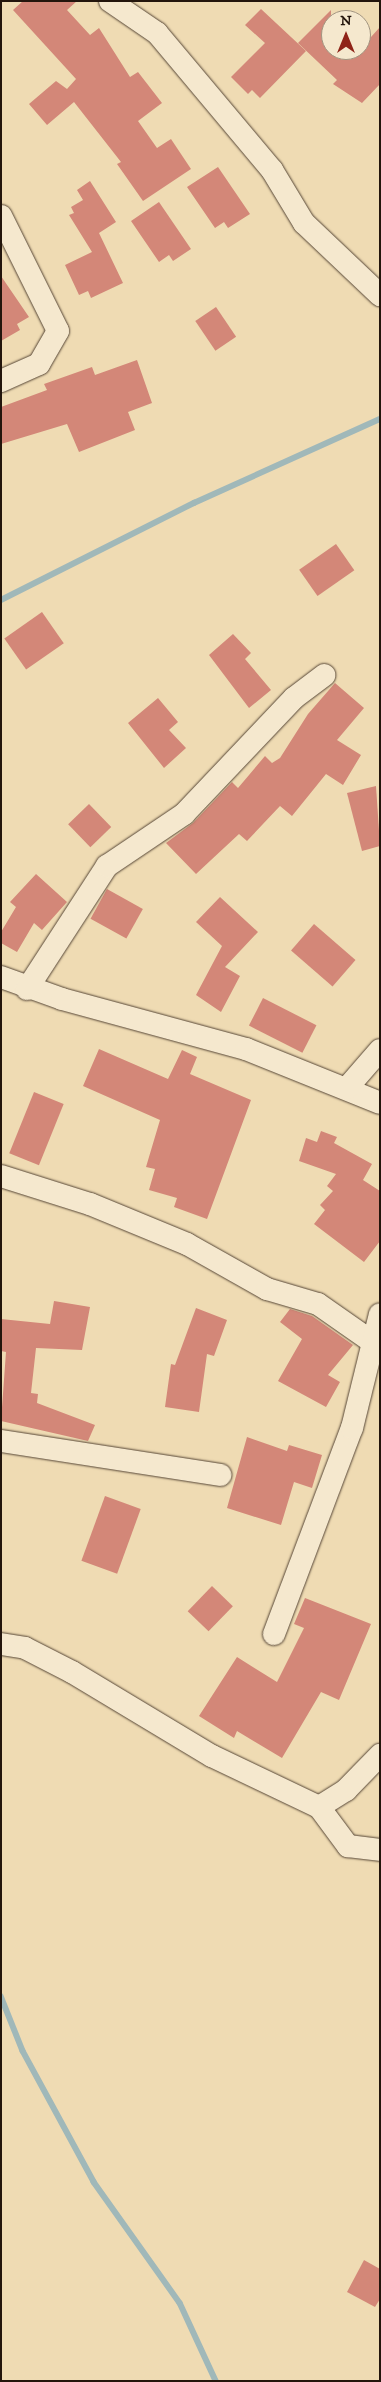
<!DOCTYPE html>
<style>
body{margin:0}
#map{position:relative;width:381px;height:2382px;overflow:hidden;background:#efdbb3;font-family:"IM FELL DW Pica",serif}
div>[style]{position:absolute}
.stream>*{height:5.5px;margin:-2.75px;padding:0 2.75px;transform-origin:2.75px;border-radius:2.75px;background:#a0b8b9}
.building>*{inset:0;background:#d38778;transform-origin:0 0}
.roads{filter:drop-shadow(0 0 1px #564636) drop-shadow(0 0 1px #564636)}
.minor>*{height:22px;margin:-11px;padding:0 11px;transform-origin:11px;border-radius:11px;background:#f5e8ce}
span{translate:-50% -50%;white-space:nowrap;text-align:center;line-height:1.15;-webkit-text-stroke:4px #f5e8ce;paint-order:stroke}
.frame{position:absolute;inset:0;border:2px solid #23150c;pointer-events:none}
.north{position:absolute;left:321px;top:10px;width:50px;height:50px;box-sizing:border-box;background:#f5e8ce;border:1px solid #a19480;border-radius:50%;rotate:0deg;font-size:14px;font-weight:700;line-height:20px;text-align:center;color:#23150c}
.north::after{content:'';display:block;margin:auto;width:18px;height:22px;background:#8f2418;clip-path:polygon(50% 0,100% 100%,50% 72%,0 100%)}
</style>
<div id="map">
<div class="stream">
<i style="left:1px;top:600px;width:216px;rotate:-26.7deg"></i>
<i style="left:194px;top:503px;width:204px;rotate:-24.3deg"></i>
<i style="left:1px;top:1996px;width:59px;rotate:68.2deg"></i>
<i style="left:23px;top:2051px;width:149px;rotate:61.5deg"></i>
<i style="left:94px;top:2182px;width:148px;rotate:54.6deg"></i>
<i style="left:180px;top:2303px;width:86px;rotate:65.2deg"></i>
</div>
<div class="building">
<i style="clip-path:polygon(23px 1px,77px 1px,67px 10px,90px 35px,99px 28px,130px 77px,138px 72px,162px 103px,138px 121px,157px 148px,171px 139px,191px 169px,143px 201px,117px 164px,121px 162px,74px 102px,47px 125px,29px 104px,56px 81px,67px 89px,76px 79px,13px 10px)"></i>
<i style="clip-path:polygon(261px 9px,306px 51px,260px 98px,252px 90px,248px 94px,231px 77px,265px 43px,245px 25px)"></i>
<i style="clip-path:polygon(331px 10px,331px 50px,361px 50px,361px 27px,371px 37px,380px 27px,380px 84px,362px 103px,333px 84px,337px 80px,298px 43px)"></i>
<i style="clip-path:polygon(218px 167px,250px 214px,228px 228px,224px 222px,215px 228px,187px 187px)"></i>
<i style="clip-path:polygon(90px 181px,116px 222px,99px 233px,123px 283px,91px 298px,88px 291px,79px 295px,65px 265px,92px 252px,69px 215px,74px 213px,71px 207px,83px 200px,77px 190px)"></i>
<i style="clip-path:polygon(159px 202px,191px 249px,173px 261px,169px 255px,159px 262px,131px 221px)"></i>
<i style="clip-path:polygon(1px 276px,29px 317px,17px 324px,20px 330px,1px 341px)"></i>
<i style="left:216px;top:307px;width:36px;height:25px;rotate:56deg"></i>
<i style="clip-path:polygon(137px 360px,152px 403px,128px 412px,135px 430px,79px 452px,67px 424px,1px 444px,1px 407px,47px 390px,44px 384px,92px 367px,95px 375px)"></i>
<i style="left:336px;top:544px;width:32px;height:45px;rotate:55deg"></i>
<i style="left:42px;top:612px;width:38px;height:46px;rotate:55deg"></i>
<i style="clip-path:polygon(233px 634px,251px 653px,245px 659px,271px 690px,249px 708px,209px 655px)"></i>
<i style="clip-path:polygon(335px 683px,364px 708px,337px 740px,361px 755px,343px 785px,326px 774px,292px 816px,280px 806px,247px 841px,239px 834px,196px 874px,166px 843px,193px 823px,232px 782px,238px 788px,265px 756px,272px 763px,280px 758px,308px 714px)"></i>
<i style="clip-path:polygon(158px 698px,178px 722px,169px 730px,186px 748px,164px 768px,128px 723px)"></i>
<i style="clip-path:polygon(376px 786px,380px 846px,362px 851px,347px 793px)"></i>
<i style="left:89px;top:804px;width:32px;height:29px;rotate:46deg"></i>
<i style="clip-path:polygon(36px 874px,67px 902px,42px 930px,34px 923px,17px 952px,1px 943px,1px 932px,16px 907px,10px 902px)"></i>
<i style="left:107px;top:889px;width:41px;height:34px;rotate:29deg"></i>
<i style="clip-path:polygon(220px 897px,258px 932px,225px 967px,240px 976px,221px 1012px,196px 995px,222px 946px,196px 922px)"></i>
<i style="left:314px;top:924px;width:55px;height:35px;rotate:41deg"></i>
<i style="left:263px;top:998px;width:60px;height:31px;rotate:27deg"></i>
<i style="clip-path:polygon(99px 1049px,168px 1079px,182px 1050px,197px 1057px,190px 1074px,251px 1100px,207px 1219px,174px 1207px,177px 1198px,149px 1190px,155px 1169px,146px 1167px,160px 1120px,83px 1086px)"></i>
<i style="left:34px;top:1092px;width:32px;height:66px;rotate:22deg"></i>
<i style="clip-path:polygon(321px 1131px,337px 1137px,334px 1143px,372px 1164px,363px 1180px,380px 1191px,380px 1241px,364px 1262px,314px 1224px,325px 1210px,320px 1205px,333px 1191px,327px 1186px,336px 1174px,299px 1161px,306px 1138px,317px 1142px)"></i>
<i style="clip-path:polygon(54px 1301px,90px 1307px,82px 1350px,36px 1348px,31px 1393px,38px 1394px,37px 1403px,95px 1425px,88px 1441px,1px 1421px,6px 1352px,1px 1351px,1px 1319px,50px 1324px)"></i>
<i style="clip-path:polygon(196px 1308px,227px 1320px,214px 1356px,207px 1354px,199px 1412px,165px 1407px,171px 1364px,175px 1365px)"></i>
<i style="clip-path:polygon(290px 1309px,312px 1316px,353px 1345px,328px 1375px,340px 1382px,326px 1407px,278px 1381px,302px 1339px,280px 1322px)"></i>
<i style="clip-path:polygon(247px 1437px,287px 1451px,289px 1445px,322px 1455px,312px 1488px,294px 1482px,281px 1525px,227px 1508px)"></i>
<i style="left:105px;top:1496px;width:38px;height:69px;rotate:20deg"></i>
<i style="left:212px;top:1586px;width:29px;height:35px;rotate:44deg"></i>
<i style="clip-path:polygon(305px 1598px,371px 1624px,339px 1700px,321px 1692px,282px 1758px,237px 1731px,234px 1738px,199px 1716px,237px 1657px,277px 1682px,304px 1628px,294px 1624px)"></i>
<i style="clip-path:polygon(364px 2260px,380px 2269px,380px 2299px,375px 2307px,347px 2292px)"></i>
</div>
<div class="roads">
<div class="minor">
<i style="left:110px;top:1px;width:57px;rotate:34.2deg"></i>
<i style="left:157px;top:33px;width:179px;rotate:50deg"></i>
<i style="left:272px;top:170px;width:62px;rotate:58.9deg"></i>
<i style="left:304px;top:223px;width:105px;rotate:43.5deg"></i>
<i style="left:1px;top:216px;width:128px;rotate:63.6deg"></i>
<i style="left:58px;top:331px;width:38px;rotate:120deg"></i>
<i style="left:39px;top:364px;width:42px;rotate:155.9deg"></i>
<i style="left:1px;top:977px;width:65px;rotate:19.8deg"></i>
<i style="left:62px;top:999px;width:191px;rotate:15.2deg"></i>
<i style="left:246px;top:1049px;width:144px;rotate:21.9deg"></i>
<i style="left:27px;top:989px;width:147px;rotate:-57deg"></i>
<i style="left:107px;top:866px;width:93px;rotate:-34deg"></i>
<i style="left:184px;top:814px;width:160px;rotate:-46.5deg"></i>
<i style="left:294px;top:698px;width:38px;rotate:-37deg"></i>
<i style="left:347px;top:1088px;width:50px;rotate:-49deg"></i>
<i style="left:1px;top:1176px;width:93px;rotate:17.5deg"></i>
<i style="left:90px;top:1204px;width:105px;rotate:22.4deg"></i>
<i style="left:187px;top:1244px;width:92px;rotate:29.4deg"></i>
<i style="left:267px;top:1289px;width:53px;rotate:16.4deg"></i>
<i style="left:318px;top:1304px;width:65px;rotate:34.9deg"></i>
<i style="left:1px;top:1441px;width:222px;rotate:8.8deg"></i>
<i style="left:274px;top:1634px;width:220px;rotate:-69.3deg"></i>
<i style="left:352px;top:1428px;width:117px;rotate:-76.2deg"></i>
<i style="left:1px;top:1644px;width:24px;rotate:9deg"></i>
<i style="left:25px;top:1648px;width:53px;rotate:27.1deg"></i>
<i style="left:72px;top:1672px;width:163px;rotate:31deg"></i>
<i style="left:212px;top:1756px;width:119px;rotate:25.5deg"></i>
<i style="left:319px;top:1807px;width:32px;rotate:-32deg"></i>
<i style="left:346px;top:1790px;width:49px;rotate:-45.8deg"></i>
<i style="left:319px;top:1807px;width:49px;rotate:53.4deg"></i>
<i style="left:348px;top:1846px;width:32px;rotate:7deg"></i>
</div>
</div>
<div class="frame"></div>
<div class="north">N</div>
</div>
